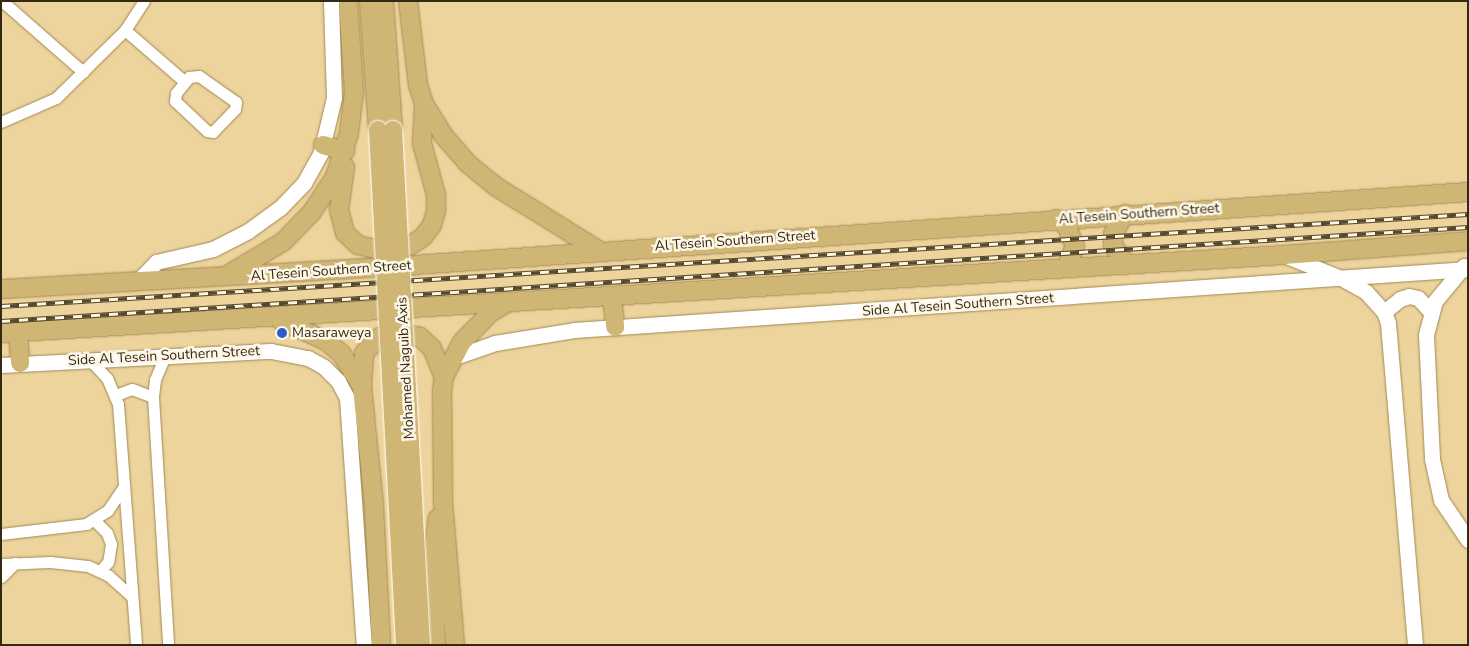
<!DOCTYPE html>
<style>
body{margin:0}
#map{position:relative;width:1469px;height:646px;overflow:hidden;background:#edd39c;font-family:"Nunito Sans",sans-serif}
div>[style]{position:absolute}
.roads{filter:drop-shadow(0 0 1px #a18954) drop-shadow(0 0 1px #a18954)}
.street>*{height:11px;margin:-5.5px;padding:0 5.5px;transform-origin:5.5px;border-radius:5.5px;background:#fff}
.secondary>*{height:15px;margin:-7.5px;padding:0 7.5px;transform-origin:7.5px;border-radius:7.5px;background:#fff}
.primary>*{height:18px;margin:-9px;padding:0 9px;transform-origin:9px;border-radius:9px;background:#d0b674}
.rail>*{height:5px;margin-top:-2.5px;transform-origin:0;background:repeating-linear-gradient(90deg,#fef6e6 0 9px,#55492d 0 18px);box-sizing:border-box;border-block:1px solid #55492d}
.bridges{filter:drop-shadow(0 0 1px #fff) drop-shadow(0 0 1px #fff)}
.primary-bridge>*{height:18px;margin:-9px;padding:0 9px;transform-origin:9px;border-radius:9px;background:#d0b674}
.dots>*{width:14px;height:14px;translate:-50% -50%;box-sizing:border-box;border:2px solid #fef6e6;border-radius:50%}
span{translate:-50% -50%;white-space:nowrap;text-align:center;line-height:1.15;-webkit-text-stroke:5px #fef6e6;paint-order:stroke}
.street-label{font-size:14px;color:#342a14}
.poi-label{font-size:14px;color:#342a14}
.left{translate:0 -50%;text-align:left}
.frame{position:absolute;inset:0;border:2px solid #342a14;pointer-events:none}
</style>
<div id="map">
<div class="roads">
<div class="street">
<i style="left:2px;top:1px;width:108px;rotate:41.2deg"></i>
<i style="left:125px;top:30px;width:79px;rotate:40.9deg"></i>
<i style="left:199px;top:76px;width:45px;rotate:35.1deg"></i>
<i style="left:236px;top:102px;width:7px;rotate:98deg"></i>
<i style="left:235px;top:109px;width:32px;rotate:134deg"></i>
<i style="left:213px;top:132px;width:6px;rotate:-171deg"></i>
<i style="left:207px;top:131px;width:44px;rotate:-136.8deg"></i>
<i style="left:175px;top:101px;width:8px;rotate:-83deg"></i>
<i style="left:176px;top:93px;width:21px;rotate:-51deg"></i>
<i style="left:189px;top:77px;width:10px;rotate:-6deg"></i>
<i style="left:1px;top:122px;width:60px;rotate:-23.6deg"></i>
<i style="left:56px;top:98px;width:97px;rotate:-44.6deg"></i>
<i style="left:125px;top:30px;width:35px;rotate:-57deg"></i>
<i style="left:165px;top:356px;width:26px;rotate:113deg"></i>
<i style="left:155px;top:380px;width:17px;rotate:97deg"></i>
<i style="left:153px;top:397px;width:248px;rotate:86.5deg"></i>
<i style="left:90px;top:360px;width:25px;rotate:47deg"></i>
<i style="left:107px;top:378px;width:28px;rotate:67deg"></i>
<i style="left:118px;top:404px;width:242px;rotate:85.7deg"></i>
<i style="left:116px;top:395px;width:17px;rotate:-21deg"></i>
<i style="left:132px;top:389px;width:22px;rotate:21deg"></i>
<i style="left:94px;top:520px;width:18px;rotate:45deg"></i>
<i style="left:107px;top:533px;width:12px;rotate:70deg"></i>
<i style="left:111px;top:544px;width:18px;rotate:99deg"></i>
<i style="left:108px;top:562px;width:12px;rotate:132deg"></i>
<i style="left:1px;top:534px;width:86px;rotate:-6.7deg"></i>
<i style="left:86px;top:524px;width:26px;rotate:-32deg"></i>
<i style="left:108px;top:510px;width:29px;rotate:-56deg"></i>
<i style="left:1px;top:564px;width:49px;rotate:-2.3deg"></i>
<i style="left:50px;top:562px;width:38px;rotate:6deg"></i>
<i style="left:88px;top:566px;width:23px;rotate:25deg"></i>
<i style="left:109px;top:576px;width:31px;rotate:42deg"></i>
<i style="left:1px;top:577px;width:20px;rotate:-45deg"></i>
</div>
<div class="secondary">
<i style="left:1284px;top:255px;width:61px;rotate:22deg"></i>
<i style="left:1341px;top:278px;width:29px;rotate:29deg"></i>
<i style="left:1366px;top:292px;width:27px;rotate:48deg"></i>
<i style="left:1384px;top:312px;width:12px;rotate:70deg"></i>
<i style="left:1388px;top:323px;width:323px;rotate:85.2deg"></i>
<i style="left:1464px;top:266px;width:45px;rotate:129.6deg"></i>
<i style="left:1435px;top:301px;width:35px;rotate:105deg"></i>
<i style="left:1426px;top:335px;width:124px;rotate:87.2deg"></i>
<i style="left:1432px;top:459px;width:42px;rotate:77.6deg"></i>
<i style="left:1441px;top:500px;width:48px;rotate:56deg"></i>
<i style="left:137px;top:282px;width:28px;rotate:-46deg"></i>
<i style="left:156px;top:262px;width:58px;rotate:-12.8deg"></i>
<i style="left:213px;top:249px;width:39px;rotate:-27deg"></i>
<i style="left:248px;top:231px;width:39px;rotate:-36deg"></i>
<i style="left:280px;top:208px;width:35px;rotate:-46deg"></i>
<i style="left:304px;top:183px;width:35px;rotate:-61deg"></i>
<i style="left:321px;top:152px;width:56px;rotate:-76.5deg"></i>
<i style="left:334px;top:98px;width:97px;rotate:-91.8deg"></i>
<i style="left:1384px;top:312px;width:21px;rotate:-39deg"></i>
<i style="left:1400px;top:299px;width:9px;rotate:-18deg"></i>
<i style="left:1409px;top:296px;width:9px;rotate:13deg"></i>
<i style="left:1418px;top:298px;width:18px;rotate:47deg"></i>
<i style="left:452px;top:358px;width:46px;rotate:-19.2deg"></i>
<i style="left:495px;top:343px;width:80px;rotate:-9.3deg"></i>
<i style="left:574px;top:330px;width:896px;rotate:-3.9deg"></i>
<i style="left:1px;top:365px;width:270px;rotate:-3deg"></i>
<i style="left:271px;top:351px;width:38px;rotate:11deg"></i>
<i style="left:308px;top:358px;width:18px;rotate:29deg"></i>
<i style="left:324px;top:367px;width:20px;rotate:45deg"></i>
<i style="left:338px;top:381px;width:19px;rotate:62deg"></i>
<i style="left:347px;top:398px;width:248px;rotate:86.1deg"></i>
</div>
<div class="primary">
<i style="left:369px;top:1px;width:129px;rotate:86deg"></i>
<i style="left:384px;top:1px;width:129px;rotate:86deg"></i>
<i style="left:408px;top:1px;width:85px;rotate:83.2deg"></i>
<i style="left:418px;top:85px;width:20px;rotate:72deg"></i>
<i style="left:424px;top:104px;width:36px;rotate:58deg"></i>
<i style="left:443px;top:135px;width:37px;rotate:49deg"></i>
<i style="left:467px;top:163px;width:36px;rotate:39deg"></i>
<i style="left:495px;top:186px;width:123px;rotate:31.8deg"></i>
<i style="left:323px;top:145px;width:23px;rotate:15deg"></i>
<i style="left:345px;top:167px;width:43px;rotate:97.9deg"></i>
<i style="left:339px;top:210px;width:24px;rotate:75deg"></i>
<i style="left:345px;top:233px;width:18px;rotate:43deg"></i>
<i style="left:358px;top:245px;width:18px;rotate:13deg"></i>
<i style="left:376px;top:249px;width:35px;rotate:-7deg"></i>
<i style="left:411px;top:245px;width:14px;rotate:-34deg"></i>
<i style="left:423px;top:237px;width:15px;rotate:-53deg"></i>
<i style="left:432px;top:225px;width:15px;rotate:-74deg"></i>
<i style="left:436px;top:211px;width:16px;rotate:-90deg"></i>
<i style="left:436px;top:195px;width:54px;rotate:-105.1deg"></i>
<i style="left:422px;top:143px;width:39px;rotate:-87deg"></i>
<i style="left:1125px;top:214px;width:23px;rotate:121deg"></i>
<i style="left:1113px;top:234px;width:11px;rotate:90deg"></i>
<i style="left:1113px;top:245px;width:23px;rotate:56deg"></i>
<i style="left:1056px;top:219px;width:12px;rotate:31deg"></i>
<i style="left:1066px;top:225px;width:23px;rotate:67deg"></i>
<i style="left:1075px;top:246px;width:24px;rotate:112deg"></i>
<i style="left:229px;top:274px;width:63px;rotate:-30.7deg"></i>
<i style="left:283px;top:242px;width:42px;rotate:-46deg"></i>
<i style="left:312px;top:212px;width:42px;rotate:-56.7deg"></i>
<i style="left:335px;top:177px;width:46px;rotate:-72.3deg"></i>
<i style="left:349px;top:133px;width:41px;rotate:-83deg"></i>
<i style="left:354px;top:92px;width:91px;rotate:-93.8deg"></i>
<i style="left:1px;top:289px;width:414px;rotate:-3.3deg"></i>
<i style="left:414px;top:265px;width:1057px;rotate:-3.96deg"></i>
<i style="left:612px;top:296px;width:31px;rotate:84deg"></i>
<i style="left:280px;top:320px;width:51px;rotate:24.5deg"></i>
<i style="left:326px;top:341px;width:19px;rotate:39deg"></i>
<i style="left:341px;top:353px;width:40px;rotate:58deg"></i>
<i style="left:362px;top:387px;width:120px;rotate:84.2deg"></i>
<i style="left:374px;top:506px;width:139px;rotate:87.1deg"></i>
<i style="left:18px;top:332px;width:31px;rotate:86deg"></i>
<i style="left:1px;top:333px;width:1284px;rotate:-3.48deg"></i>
<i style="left:1283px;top:255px;width:186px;rotate:-4.3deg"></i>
<i style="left:362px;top:385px;width:32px;rotate:-86deg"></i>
<i style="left:364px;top:353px;width:23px;rotate:-45deg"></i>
<i style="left:380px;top:337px;width:14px;rotate:-17deg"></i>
<i style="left:393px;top:333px;width:27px;rotate:8deg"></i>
<i style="left:420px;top:337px;width:16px;rotate:43deg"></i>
<i style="left:432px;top:348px;width:31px;rotate:68deg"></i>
<i style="left:436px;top:645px;width:88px;rotate:-92deg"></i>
<i style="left:433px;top:557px;width:39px;rotate:-83deg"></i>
<i style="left:455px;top:645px;width:144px;rotate:-94.8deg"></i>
<i style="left:443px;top:502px;width:111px;rotate:-90.5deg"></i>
<i style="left:442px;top:391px;width:14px;rotate:-82deg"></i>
<i style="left:444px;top:377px;width:39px;rotate:-63deg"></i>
<i style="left:462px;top:342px;width:40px;rotate:-46deg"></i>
<i style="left:490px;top:313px;width:21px;rotate:-31deg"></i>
</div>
</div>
<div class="rail">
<i style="left:1px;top:306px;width:1470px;rotate:-3.59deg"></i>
<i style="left:1px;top:321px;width:1470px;rotate:-3.67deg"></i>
</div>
<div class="bridges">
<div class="primary-bridge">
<i style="left:378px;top:130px;width:516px;rotate:87deg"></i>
<i style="left:393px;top:130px;width:516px;rotate:86.89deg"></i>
</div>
</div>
<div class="dots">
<i style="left:282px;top:333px;background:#315bcb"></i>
</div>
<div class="street-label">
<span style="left:1139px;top:214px;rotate:-4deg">Al Tesein Southern Street</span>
<span style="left:735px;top:241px;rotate:-4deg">Al Tesein Southern Street</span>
<span style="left:331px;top:271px;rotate:-4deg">Al Tesein Southern Street</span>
<span style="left:958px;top:305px;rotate:-4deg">Side Al Tesein Southern Street</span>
<span style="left:164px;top:356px;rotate:-3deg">Side Al Tesein Southern Street</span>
<span style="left:406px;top:368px;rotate:-93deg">Mohamed Naguib Axis</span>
</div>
<div class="poi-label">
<span class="left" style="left:292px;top:333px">Masaraweya</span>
</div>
<div class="frame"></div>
</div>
